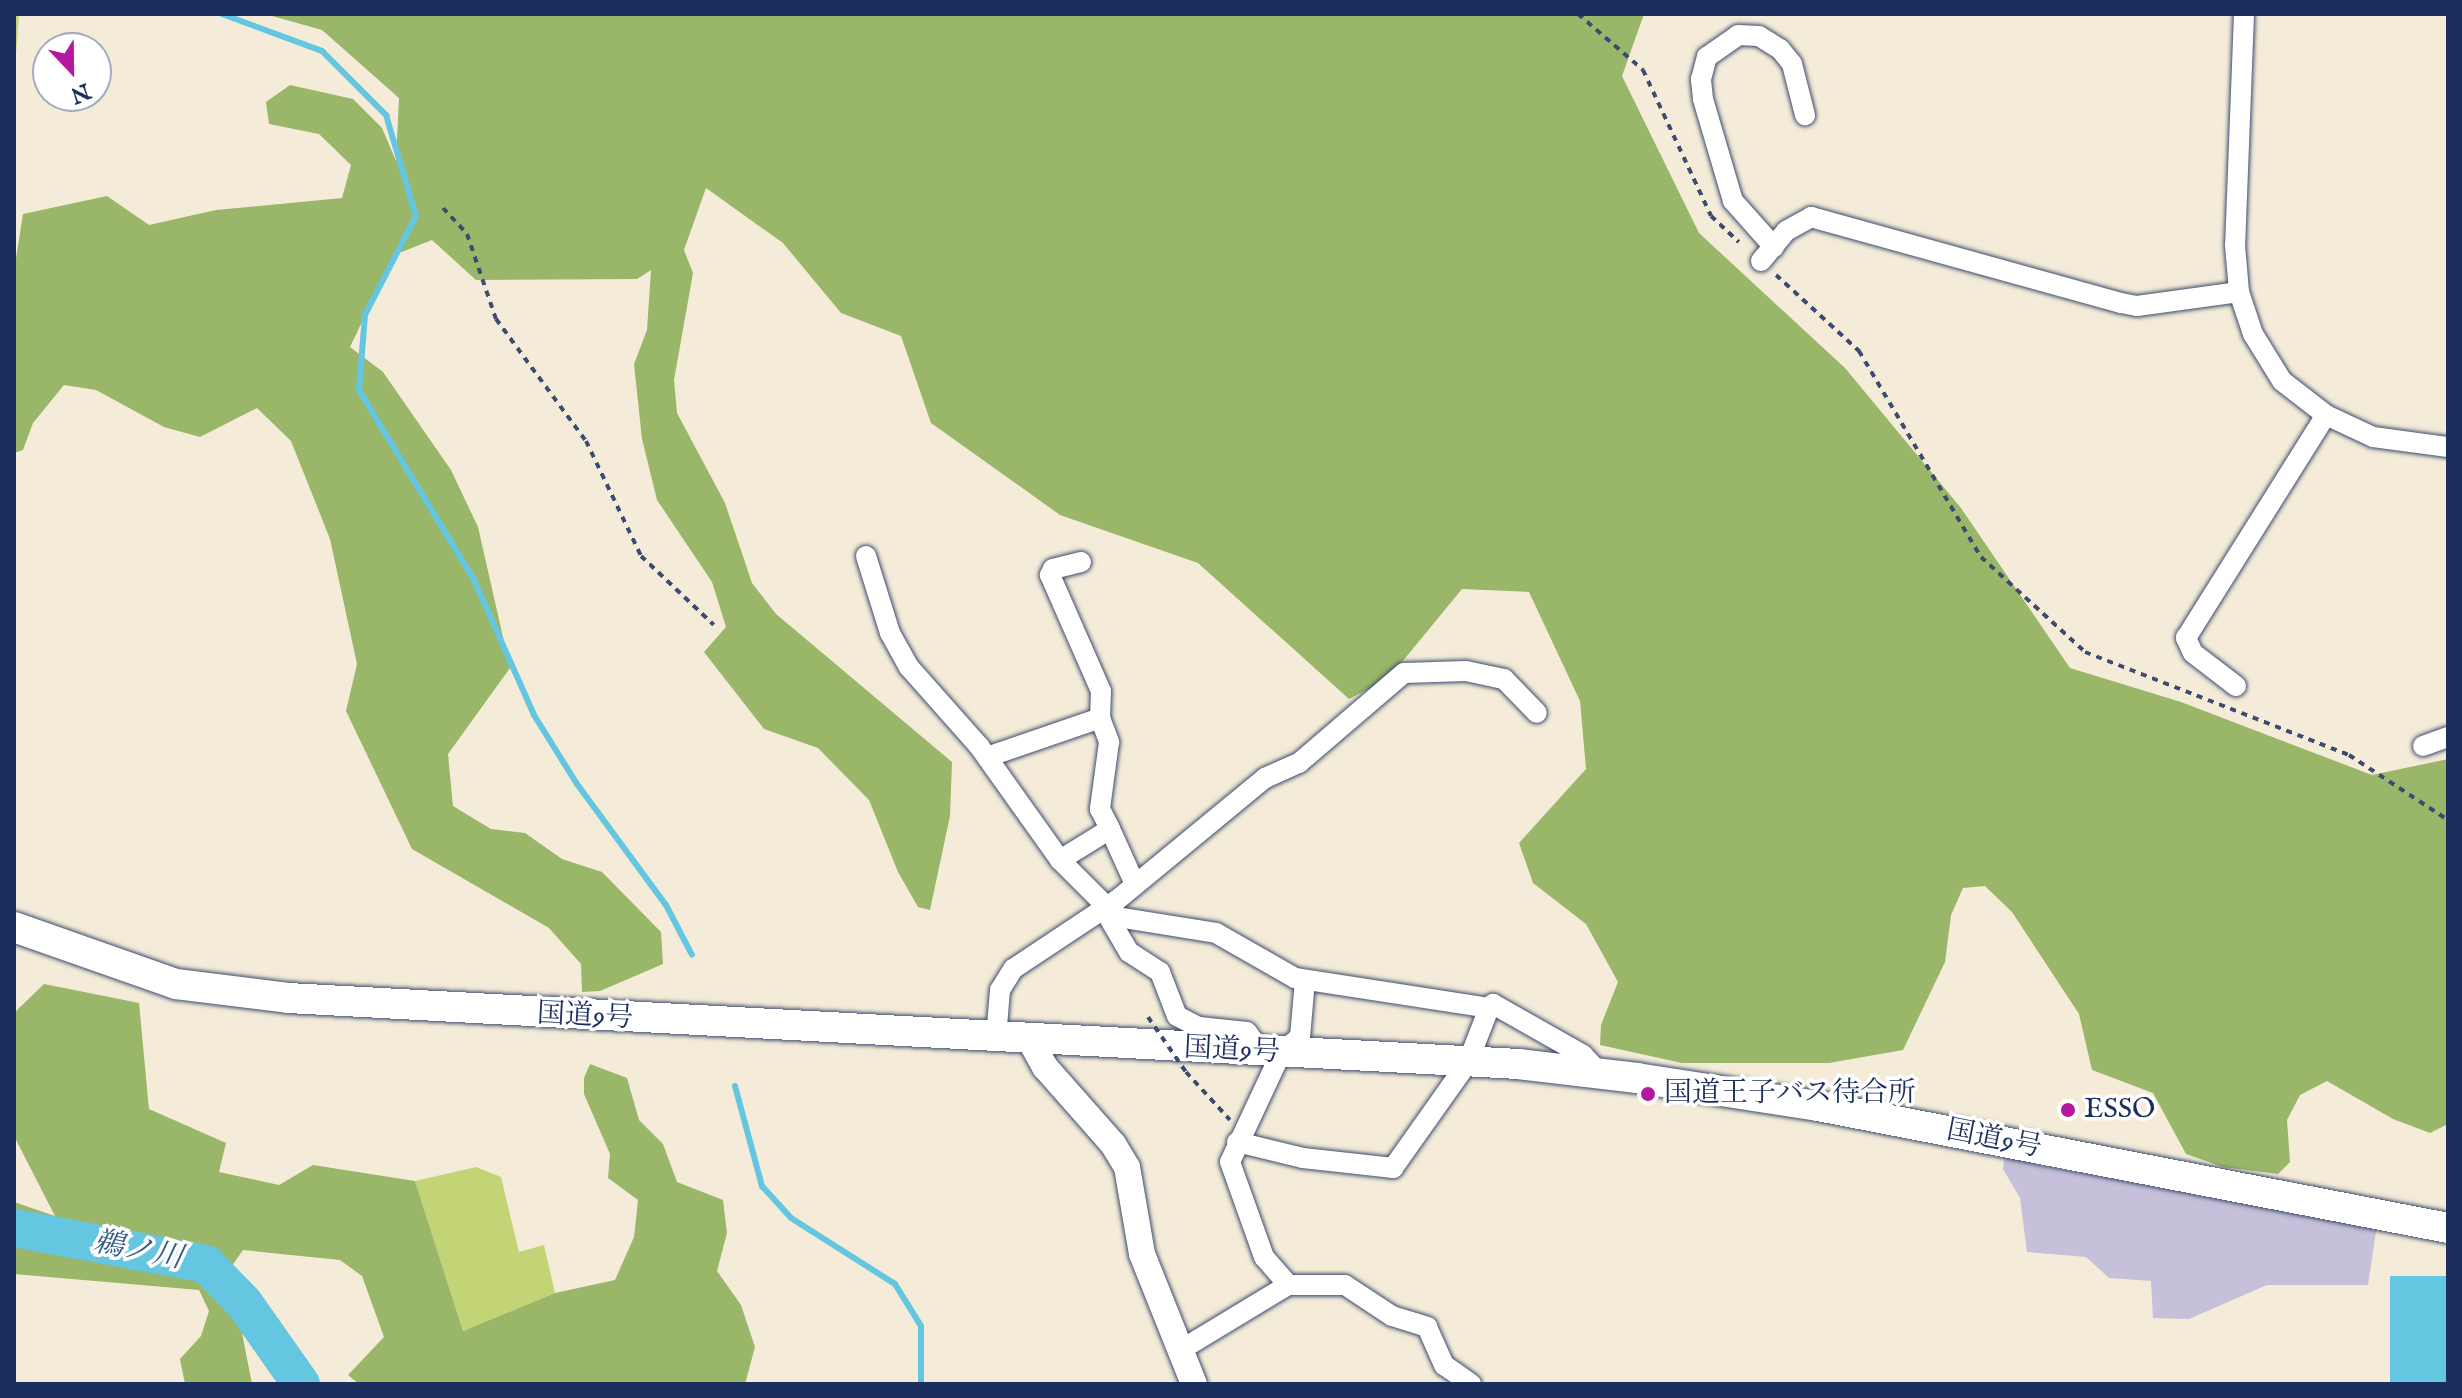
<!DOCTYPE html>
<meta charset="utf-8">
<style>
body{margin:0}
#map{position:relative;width:2462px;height:1398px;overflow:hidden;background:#f4ecd8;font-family:"IM FELL English","Noto Serif JP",serif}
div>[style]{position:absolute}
.industrial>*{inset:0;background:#c6c0da}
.green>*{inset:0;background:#c3d477}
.forest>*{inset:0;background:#9ab668}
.water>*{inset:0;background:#64c6e1;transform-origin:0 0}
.stream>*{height:6px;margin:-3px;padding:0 3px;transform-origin:3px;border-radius:3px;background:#64c6e1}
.river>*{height:38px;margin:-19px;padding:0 19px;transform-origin:19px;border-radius:19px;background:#64c6e1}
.path>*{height:4px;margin-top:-2px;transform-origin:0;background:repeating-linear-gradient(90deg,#3c4b70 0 6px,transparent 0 12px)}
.roads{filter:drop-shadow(0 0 2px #3c4b70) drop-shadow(0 0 2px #3c4b70)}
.minor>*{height:20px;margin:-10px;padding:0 10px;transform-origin:10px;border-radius:10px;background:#fff}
.major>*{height:26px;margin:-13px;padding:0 13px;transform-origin:13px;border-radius:13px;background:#fff}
.highway>*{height:30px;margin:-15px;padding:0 15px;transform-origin:15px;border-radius:15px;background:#fff}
.path-bridge>*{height:4px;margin-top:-2px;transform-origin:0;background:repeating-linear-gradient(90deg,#3c4b70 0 6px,transparent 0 12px)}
.dots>*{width:22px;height:22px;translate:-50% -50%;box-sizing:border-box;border:4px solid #fff;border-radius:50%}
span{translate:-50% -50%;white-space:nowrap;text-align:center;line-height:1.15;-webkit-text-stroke:7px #fff;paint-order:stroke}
.street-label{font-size:28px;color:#1b2f5e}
.poi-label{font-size:28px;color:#1b2f5e}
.left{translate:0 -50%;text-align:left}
.water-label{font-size:30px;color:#315c85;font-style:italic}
.frame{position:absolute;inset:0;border:16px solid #1b2f5e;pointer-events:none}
.north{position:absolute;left:32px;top:32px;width:80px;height:80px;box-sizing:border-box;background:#fff;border:2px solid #a4acbf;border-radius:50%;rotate:158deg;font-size:22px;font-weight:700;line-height:32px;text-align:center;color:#1b2f5e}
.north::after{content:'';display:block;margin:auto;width:28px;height:36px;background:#b5179e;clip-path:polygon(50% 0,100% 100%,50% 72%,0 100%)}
</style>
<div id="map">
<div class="industrial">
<i style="clip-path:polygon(2005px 1154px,2042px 1166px,2377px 1225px,2368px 1285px,2267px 1285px,2189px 1319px,2153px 1318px,2151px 1281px,2109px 1278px,2086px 1257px,2027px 1252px,2020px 1198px,2003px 1169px)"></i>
</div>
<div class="green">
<i style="clip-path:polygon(14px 14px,19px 14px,14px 84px)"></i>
<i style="clip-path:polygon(476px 1167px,501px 1177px,519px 1252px,544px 1245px,555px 1293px,463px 1331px,415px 1181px)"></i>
</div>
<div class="forest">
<i style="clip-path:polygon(265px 14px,1644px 14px,1622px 76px,1699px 233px,1845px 368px,1961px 508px,2070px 668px,2181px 702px,2372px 775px,2448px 759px,2448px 1124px,2430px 1133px,2393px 1119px,2327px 1081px,2300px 1095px,2287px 1120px,2290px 1162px,2278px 1174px,2223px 1167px,2186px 1154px,2153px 1093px,2092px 1070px,2079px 1014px,2012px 912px,1985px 886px,1963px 888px,1951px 915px,1945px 962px,1903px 1050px,1829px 1063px,1682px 1063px,1600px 1045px,1601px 1025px,1618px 982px,1586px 924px,1533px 883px,1519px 843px,1586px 769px,1580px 701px,1529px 592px,1462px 589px,1388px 679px,1349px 699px,1198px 563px,1060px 515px,931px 423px,901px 336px,841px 313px,783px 243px,706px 188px,684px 250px,693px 273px,674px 380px,677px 413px,725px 503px,752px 583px,776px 614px,952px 762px,950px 816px,930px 910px,918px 907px,898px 872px,869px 800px,818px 748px,764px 729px,704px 652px,726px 627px,712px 582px,657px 500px,642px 439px,634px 364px,647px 330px,651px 270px,637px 279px,476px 280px,432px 240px,394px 255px,350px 347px,383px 372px,451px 470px,478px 527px,510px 668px,448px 754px,453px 806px,491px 829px,525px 833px,562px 859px,602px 872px,661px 932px,663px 964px,600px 991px,582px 992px,581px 964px,549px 928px,412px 849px,346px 711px,357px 664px,330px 539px,291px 441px,257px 408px,200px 437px,164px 427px,96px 390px,64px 385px,33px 423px,23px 450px,14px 453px,14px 271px,23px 214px,107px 196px,149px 225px,216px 210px,342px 198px,351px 165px,319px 134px,269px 124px,266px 102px,290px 85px,353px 99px,382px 128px,396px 161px,399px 98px,322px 30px)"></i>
<i style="clip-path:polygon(44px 984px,139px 1003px,149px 1109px,226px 1143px,219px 1172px,279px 1185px,313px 1165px,415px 1181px,463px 1331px,555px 1293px,615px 1280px,634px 1237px,638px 1200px,608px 1178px,610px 1154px,584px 1094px,584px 1078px,590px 1064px,627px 1078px,639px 1120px,663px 1144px,677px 1182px,723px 1200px,727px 1233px,717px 1271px,741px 1305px,755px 1347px,745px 1384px,359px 1384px,348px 1375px,384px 1337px,362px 1276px,340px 1260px,243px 1250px,216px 1289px,241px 1328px,252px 1384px,185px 1384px,180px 1359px,201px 1336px,209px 1311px,199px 1290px,14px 1274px,14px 1202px,55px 1216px,14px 1136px,14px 1013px)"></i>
</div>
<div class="water">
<i style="left:2390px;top:1276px;width:58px;height:108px"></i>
</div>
<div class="stream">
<i style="left:222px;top:14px;width:107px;rotate:20.3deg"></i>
<i style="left:322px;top:51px;width:91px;rotate:45deg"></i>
<i style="left:386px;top:115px;width:105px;rotate:73.5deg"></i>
<i style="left:416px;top:216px;width:111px;rotate:117.3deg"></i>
<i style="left:365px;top:315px;width:75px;rotate:94.6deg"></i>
<i style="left:359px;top:390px;width:222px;rotate:58.8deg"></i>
<i style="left:474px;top:580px;width:148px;rotate:66deg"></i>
<i style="left:534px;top:715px;width:81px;rotate:58.1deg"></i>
<i style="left:577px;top:784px;width:150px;rotate:53.7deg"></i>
<i style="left:666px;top:905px;width:56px;rotate:62.5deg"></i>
<i style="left:735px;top:1086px;width:104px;rotate:74.9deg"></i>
<i style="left:762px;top:1186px;width:43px;rotate:47.8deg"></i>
<i style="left:791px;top:1218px;width:123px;rotate:32.4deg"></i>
<i style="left:895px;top:1284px;width:49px;rotate:58.2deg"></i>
<i style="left:921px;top:1326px;width:58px;rotate:90deg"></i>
</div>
<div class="river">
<i style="left:14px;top:1228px;width:195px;rotate:10.6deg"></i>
<i style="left:206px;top:1264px;width:54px;rotate:45.7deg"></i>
<i style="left:244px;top:1303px;width:99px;rotate:54.9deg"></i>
</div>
<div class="path">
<i style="left:1578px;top:14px;width:86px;rotate:40.7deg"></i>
<i style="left:1643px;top:70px;width:161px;rotate:65deg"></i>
<i style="left:1711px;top:216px;width:38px;rotate:43deg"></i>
<i style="left:443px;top:208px;width:35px;rotate:47deg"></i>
<i style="left:467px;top:234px;width:90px;rotate:71.2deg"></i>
<i style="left:496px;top:319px;width:152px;rotate:53.6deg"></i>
<i style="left:586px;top:441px;width:127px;rotate:64.4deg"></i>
<i style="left:641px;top:556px;width:100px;rotate:43.4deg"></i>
<i style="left:1776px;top:275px;width:113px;rotate:42.5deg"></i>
<i style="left:1859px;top:351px;width:239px;rotate:59.4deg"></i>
<i style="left:1981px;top:557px;width:141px;rotate:42.4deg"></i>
<i style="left:2085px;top:652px;width:283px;rotate:21.3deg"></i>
<i style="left:2349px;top:755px;width:118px;rotate:33.3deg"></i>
<i style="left:1186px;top:1072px;width:65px;rotate:47.5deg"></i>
</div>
<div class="roads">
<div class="minor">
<i style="left:2244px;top:14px;width:231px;rotate:92.2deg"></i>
<i style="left:2235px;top:245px;width:47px;rotate:85.1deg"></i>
<i style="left:2239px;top:292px;width:44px;rotate:71.6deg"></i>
<i style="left:2253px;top:334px;width:55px;rotate:58.3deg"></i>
<i style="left:2282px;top:381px;width:56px;rotate:37.7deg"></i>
<i style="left:2326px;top:415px;width:52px;rotate:25.1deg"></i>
<i style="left:2373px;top:437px;width:76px;rotate:7.6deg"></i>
<i style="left:1774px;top:247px;width:62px;rotate:-131.7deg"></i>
<i style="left:1733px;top:201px;width:106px;rotate:-106.4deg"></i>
<i style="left:1703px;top:99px;width:20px;rotate:-96deg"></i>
<i style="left:1701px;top:79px;width:23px;rotate:-75deg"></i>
<i style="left:1707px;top:57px;width:38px;rotate:-35deg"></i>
<i style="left:1738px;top:35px;width:21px;rotate:3deg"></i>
<i style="left:1759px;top:36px;width:25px;rotate:32deg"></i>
<i style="left:1780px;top:49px;width:19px;rotate:51deg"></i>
<i style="left:1792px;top:64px;width:53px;rotate:75.7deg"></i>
<i style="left:1761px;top:261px;width:39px;rotate:-50deg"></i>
<i style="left:1786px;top:231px;width:29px;rotate:-29deg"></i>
<i style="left:1811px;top:217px;width:322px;rotate:15.5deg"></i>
<i style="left:2121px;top:303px;width:16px;rotate:11deg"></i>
<i style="left:2137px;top:306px;width:103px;rotate:-7.8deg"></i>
<i style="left:866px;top:556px;width:81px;rotate:72.7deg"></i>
<i style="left:890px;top:633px;width:39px;rotate:61deg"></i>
<i style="left:909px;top:667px;width:106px;rotate:48.5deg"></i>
<i style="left:979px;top:746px;width:140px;rotate:54.6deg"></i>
<i style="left:1060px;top:860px;width:81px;rotate:45deg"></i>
<i style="left:1117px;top:917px;width:100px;rotate:9.2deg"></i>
<i style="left:1216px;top:933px;width:91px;rotate:29.7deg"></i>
<i style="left:1295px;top:978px;width:196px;rotate:8.8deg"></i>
<i style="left:1489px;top:1008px;width:6px;rotate:-45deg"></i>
<i style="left:1493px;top:1004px;width:103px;rotate:29.5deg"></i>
<i style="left:1583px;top:1055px;width:25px;rotate:47deg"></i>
<i style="left:1081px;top:562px;width:29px;rotate:166deg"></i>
<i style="left:1053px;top:569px;width:7px;rotate:117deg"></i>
<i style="left:1050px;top:575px;width:127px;rotate:66.3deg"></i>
<i style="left:1101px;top:691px;width:27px;rotate:92deg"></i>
<i style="left:2236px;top:686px;width:54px;rotate:-142.5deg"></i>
<i style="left:2193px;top:653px;width:17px;rotate:-115deg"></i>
<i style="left:2186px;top:638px;width:263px;rotate:-57.9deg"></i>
<i style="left:2423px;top:746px;width:27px;rotate:-20deg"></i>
<i style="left:987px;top:757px;width:120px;rotate:-19deg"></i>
<i style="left:1100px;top:718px;width:26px;rotate:69deg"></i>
<i style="left:1109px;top:742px;width:68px;rotate:97.7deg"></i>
<i style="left:1100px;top:809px;width:22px;rotate:63deg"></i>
<i style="left:1060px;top:860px;width:59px;rotate:-31.8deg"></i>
<i style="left:1110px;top:829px;width:58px;rotate:65.6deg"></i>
<i style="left:1105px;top:911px;width:48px;rotate:59.7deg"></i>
<i style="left:1129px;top:952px;width:37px;rotate:33deg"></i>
<i style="left:1160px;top:972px;width:47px;rotate:68.9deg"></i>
<i style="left:1177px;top:1016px;width:25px;rotate:27deg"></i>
<i style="left:1199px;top:1027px;width:48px;rotate:5.9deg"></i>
<i style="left:1247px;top:1032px;width:24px;rotate:55deg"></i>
<i style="left:1305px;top:980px;width:57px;rotate:95deg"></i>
<i style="left:1300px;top:1037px;width:25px;rotate:140deg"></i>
<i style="left:1281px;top:1053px;width:120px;rotate:115.1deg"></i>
<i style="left:1230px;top:1162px;width:101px;rotate:70.3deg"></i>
<i style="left:1264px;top:1257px;width:37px;rotate:49deg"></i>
<i style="left:1288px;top:1285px;width:57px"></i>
<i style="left:1345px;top:1285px;width:56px;rotate:33.4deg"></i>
<i style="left:1392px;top:1316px;width:37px;rotate:17deg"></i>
<i style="left:1427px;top:1327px;width:42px;rotate:65.9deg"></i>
<i style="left:1444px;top:1365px;width:33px;rotate:35deg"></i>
<i style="left:996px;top:1038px;width:48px;rotate:-85.2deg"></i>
<i style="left:1000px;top:990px;width:25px;rotate:-58deg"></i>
<i style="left:1013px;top:969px;width:125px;rotate:-33.6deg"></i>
<i style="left:1117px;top:900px;width:192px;rotate:-39.5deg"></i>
<i style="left:1265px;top:778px;width:37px;rotate:-24deg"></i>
<i style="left:1299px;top:763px;width:138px;rotate:-40.6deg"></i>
<i style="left:1404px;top:673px;width:62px;rotate:-1.8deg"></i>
<i style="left:1466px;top:671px;width:39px;rotate:12deg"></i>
<i style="left:1504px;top:679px;width:47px;rotate:45.9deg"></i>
<i style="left:1237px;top:1142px;width:68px;rotate:13.6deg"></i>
<i style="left:1303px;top:1158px;width:91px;rotate:6.3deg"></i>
<i style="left:1393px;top:1168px;width:130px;rotate:-54.7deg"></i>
<i style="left:1468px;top:1062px;width:58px;rotate:-68.7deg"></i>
<i style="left:1179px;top:1351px;width:127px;rotate:-31.2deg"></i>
</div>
<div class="major">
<i style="left:1030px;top:1040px;width:31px;rotate:61deg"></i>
<i style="left:1045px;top:1067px;width:103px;rotate:48.6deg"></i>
<i style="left:1113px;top:1144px;width:27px;rotate:59deg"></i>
<i style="left:1127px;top:1167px;width:88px;rotate:80.2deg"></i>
<i style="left:1142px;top:1254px;width:140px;rotate:68.2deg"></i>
</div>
<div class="highway">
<i style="left:14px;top:927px;width:172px;rotate:19.4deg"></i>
<i style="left:176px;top:984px;width:113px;rotate:7.1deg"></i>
<i style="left:288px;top:998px;width:1232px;rotate:3.07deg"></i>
<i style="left:1518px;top:1064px;width:120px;rotate:6.7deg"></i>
<i style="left:1637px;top:1078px;width:183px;rotate:8.8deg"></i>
<i style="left:1818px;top:1106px;width:642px;rotate:10.96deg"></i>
</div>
</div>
<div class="path-bridge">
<i style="left:1148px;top:1017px;width:67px;rotate:55.4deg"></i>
</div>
<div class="dots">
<i style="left:1648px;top:1094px;background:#b5179e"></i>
<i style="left:2068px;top:1110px;background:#b5179e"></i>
</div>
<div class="street-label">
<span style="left:585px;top:1017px;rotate:3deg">国道9号</span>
<span style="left:1232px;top:1051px;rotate:3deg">国道9号</span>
<span style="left:1994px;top:1140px;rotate:11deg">国道9号</span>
</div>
<div class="poi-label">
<span class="left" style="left:1664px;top:1094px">国道王子バス待合所</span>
<span class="left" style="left:2084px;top:1110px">ESSO</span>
</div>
<div class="water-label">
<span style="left:138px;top:1251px;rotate:11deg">鵜ノ川</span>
</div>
<div class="frame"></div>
<div class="north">N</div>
</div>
